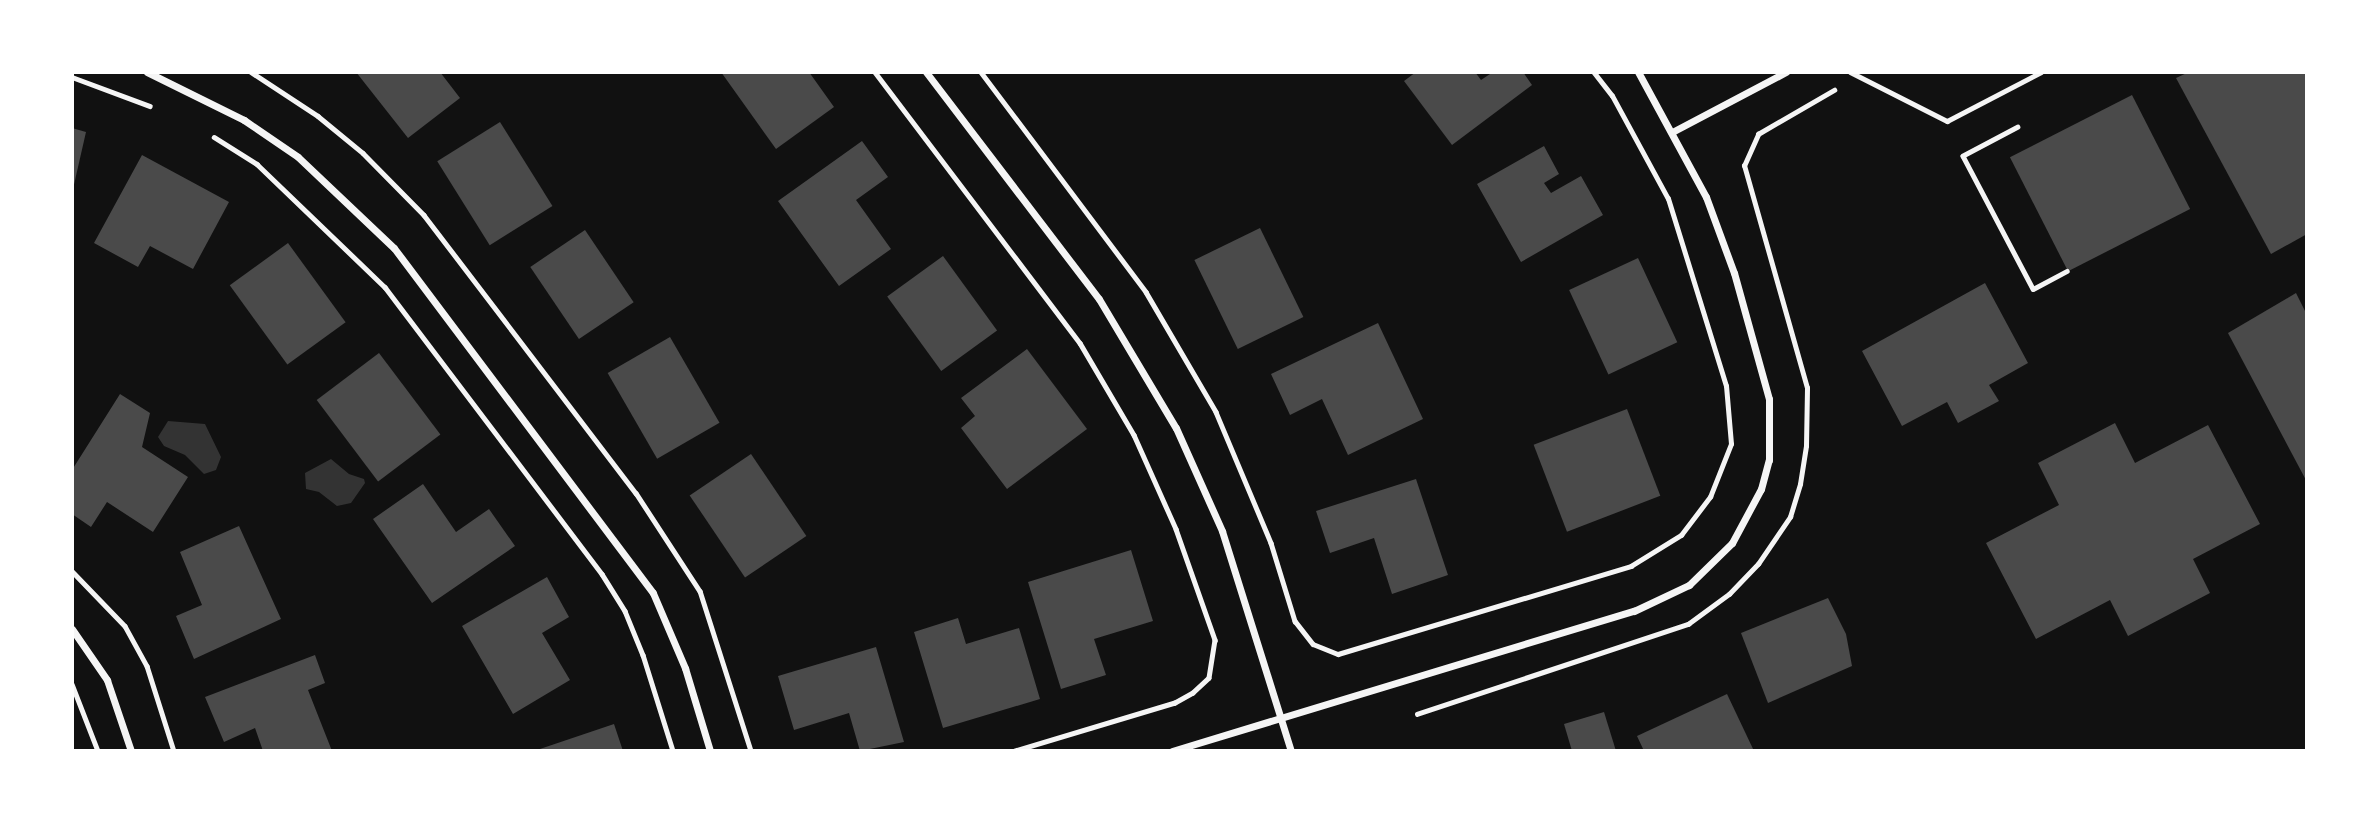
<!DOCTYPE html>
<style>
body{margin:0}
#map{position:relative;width:2379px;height:823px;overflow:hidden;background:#111;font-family:"PT Sans",sans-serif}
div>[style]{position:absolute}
.water>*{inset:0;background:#333}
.building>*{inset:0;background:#4a4a4a;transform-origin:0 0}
.path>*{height:4.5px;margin:-2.25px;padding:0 2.25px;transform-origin:2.25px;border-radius:2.25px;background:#f5f5f5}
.service>*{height:5px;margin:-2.5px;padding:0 2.5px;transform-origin:2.5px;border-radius:2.5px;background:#f5f5f5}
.minor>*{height:7px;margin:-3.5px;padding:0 3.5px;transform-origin:3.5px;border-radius:3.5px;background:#f5f5f5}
span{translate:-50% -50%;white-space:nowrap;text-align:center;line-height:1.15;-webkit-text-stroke:6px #fff;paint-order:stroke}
.frame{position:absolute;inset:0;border:74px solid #fff;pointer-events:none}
</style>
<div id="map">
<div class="water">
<i style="clip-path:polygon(168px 421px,205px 424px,221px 457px,216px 470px,204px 474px,185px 455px,164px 446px,158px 437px)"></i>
<i style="clip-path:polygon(331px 459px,349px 474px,364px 479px,365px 483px,351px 503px,337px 506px,319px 492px,306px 489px,305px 473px)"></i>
</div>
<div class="building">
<i style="clip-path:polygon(356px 72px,440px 72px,460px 98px,408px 138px)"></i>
<i style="clip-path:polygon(721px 72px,809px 72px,834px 107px,776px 149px)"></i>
<i style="clip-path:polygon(1416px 72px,1475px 72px,1481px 80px,1493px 72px,1523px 72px,1532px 85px,1452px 145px,1404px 81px)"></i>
<i style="clip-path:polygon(2189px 72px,2307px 72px,2307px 234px,2271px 254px,2176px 78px)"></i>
<i style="left:2132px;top:95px;width:128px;height:137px;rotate:63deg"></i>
<i style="left:500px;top:122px;width:99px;height:74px;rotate:58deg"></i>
<i style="clip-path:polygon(72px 128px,86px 132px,73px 189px,72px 189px)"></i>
<i style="clip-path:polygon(862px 141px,888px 177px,856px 200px,891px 249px,839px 286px,778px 201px)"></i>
<i style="clip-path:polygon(1544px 146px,1559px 174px,1544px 183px,1551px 193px,1581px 176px,1603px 215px,1521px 262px,1477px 184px)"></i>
<i style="clip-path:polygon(142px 155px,229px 202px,193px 269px,150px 246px,138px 267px,94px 243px)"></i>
<i style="left:1260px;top:228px;width:99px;height:73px;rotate:64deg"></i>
<i style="left:585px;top:230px;width:87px;height:66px;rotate:56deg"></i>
<i style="left:288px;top:243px;width:98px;height:72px;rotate:54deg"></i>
<i style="left:943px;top:256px;width:92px;height:69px;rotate:54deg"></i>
<i style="left:1638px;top:258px;width:93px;height:76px;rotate:65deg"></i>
<i style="clip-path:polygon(1985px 283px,2028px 363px,1989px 385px,1999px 401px,1958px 423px,1947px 402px,1902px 426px,1862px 351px)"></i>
<i style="clip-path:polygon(2296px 293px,2307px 315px,2307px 482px,2228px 333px)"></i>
<i style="clip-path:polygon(1378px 323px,1423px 419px,1348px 455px,1322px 399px,1290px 415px,1271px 374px)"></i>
<i style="left:670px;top:337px;width:99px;height:72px;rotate:60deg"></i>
<i style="clip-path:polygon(1027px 349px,1087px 429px,1007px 489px,961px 428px,975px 416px,961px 398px)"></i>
<i style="left:379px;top:353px;width:102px;height:78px;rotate:53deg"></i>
<i style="clip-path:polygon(120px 394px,150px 413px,142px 447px,188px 477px,153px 532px,107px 502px,91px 527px,72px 514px,72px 470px)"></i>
<i style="left:1627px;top:409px;width:93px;height:100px;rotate:69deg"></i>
<i style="clip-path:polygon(2115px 423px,2135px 463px,2208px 425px,2260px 524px,2193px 559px,2210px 593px,2128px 636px,2110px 600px,2036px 639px,1986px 543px,2059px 505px,2038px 463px)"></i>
<i style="left:751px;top:454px;width:99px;height:74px;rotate:56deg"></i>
<i style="clip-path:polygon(1416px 479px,1448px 575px,1392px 594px,1374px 538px,1330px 553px,1316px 511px)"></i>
<i style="clip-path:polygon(423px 484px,456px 532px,489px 509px,515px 546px,432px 603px,373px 519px)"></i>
<i style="clip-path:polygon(239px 526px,281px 619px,194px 659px,176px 616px,202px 605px,180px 552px)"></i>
<i style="clip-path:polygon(1131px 550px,1153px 621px,1094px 639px,1106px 675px,1061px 689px,1028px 582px)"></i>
<i style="clip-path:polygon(547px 577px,569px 617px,542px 633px,570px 680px,513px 714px,462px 626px)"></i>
<i style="clip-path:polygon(1828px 598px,1846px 634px,1852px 666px,1768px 703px,1741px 633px)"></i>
<i style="clip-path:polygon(958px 618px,966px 644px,1019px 628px,1040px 699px,943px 728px,914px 632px)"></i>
<i style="clip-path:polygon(876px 647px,904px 742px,860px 751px,849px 713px,794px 730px,778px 676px)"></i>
<i style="clip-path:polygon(315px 655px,325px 683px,308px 690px,332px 751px,263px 751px,255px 728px,224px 742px,205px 697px)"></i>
<i style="clip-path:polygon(1727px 694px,1754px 751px,1644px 751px,1637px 736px)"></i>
<i style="clip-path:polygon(1604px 712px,1616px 751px,1572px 751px,1564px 724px)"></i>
<i style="clip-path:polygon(614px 724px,623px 751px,534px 751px)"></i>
</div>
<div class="path">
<i style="left:251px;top:72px;width:80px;rotate:33.3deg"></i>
<i style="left:318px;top:116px;width:58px;rotate:39.4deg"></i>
<i style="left:363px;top:153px;width:87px;rotate:45.5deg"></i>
<i style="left:424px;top:215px;width:350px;rotate:52.7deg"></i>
<i style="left:636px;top:493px;width:117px;rotate:56.9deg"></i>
<i style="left:700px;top:591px;width:168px;rotate:72.3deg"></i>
<i style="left:875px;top:72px;width:340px;rotate:52.9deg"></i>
<i style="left:1080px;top:343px;width:107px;rotate:59.6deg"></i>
<i style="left:1134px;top:435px;width:103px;rotate:65.9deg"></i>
<i style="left:1176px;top:529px;width:118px;rotate:70.6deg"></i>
<i style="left:1215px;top:640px;width:38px;rotate:99deg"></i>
<i style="left:1209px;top:678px;width:22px;rotate:137deg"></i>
<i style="left:1193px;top:693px;width:21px;rotate:151deg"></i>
<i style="left:1175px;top:703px;width:167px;rotate:163.3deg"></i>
<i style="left:981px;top:72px;width:275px;rotate:53.1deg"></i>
<i style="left:1146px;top:292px;width:139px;rotate:59.7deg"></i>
<i style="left:1216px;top:412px;width:142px;rotate:67.2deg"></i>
<i style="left:1271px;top:543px;width:82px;rotate:72.9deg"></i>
<i style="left:1295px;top:621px;width:29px;rotate:52deg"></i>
<i style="left:1313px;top:644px;width:27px;rotate:22deg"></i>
<i style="left:1338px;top:654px;width:306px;rotate:-16.7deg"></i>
<i style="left:1631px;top:566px;width:59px;rotate:-31.8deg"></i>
<i style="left:1681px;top:535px;width:48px;rotate:-52.7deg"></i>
<i style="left:1710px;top:497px;width:57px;rotate:-68.4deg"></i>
<i style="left:1731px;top:444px;width:58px;rotate:-94.9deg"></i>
<i style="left:1726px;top:386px;width:196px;rotate:-107.2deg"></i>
<i style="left:1668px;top:199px;width:117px;rotate:-118.5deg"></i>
<i style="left:1612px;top:96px;width:31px;rotate:-128deg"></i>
<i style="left:72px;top:77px;width:83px;rotate:20.4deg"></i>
<i style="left:2018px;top:127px;width:62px;rotate:152.2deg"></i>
<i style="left:1963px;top:156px;width:150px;rotate:62.2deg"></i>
<i style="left:2033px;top:289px;width:38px;rotate:-28deg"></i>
<i style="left:214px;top:137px;width:51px;rotate:32.1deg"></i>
<i style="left:257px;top:164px;width:178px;rotate:43.9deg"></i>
<i style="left:385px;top:287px;width:360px;rotate:52.9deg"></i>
<i style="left:602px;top:574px;width:44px;rotate:58.1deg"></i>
<i style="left:625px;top:611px;width:48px;rotate:67.8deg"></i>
<i style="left:643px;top:655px;width:101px;rotate:72.6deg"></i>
<i style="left:72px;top:571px;width:76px;rotate:46.1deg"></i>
<i style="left:125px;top:626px;width:46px;rotate:61.2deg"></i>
<i style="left:147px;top:666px;width:89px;rotate:72.4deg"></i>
<i style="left:72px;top:684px;width:72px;rotate:68.8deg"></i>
<i style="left:1417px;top:714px;width:286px;rotate:-18.4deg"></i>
<i style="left:1688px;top:624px;width:51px;rotate:-36.2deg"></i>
<i style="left:1729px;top:594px;width:42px;rotate:-46deg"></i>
<i style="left:1758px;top:564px;width:57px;rotate:-55.8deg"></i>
<i style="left:1790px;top:517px;width:34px;rotate:-73deg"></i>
<i style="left:1800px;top:484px;width:38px;rotate:-81deg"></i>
<i style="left:1806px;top:446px;width:58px;rotate:-89deg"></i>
<i style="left:1807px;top:388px;width:231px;rotate:-105.8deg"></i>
<i style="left:1744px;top:166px;width:35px;rotate:-66deg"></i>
<i style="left:1758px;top:134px;width:88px;rotate:-30.1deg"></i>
</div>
<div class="service">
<i style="left:1850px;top:72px;width:109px;rotate:26.8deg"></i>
<i style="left:1947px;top:121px;width:106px;rotate:-27.5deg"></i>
</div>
<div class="minor">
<i style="left:147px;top:72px;width:108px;rotate:26.3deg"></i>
<i style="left:244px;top:120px;width:65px;rotate:34.4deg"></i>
<i style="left:298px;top:157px;width:132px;rotate:43.5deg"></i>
<i style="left:394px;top:248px;width:431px;rotate:53.1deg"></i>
<i style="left:653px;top:593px;width:82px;rotate:66.9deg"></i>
<i style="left:685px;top:668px;width:87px;rotate:73.2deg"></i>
<i style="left:926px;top:72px;width:285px;rotate:52.7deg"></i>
<i style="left:1099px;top:299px;width:150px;rotate:59.2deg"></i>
<i style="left:1176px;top:428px;width:113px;rotate:65.9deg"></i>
<i style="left:1222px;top:531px;width:231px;rotate:72.6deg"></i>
<i style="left:1674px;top:131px;width:127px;rotate:-27.8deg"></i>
<i style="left:72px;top:629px;width:62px;rotate:55.5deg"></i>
<i style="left:107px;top:680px;width:75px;rotate:71.3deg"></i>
<i style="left:1172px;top:751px;width:483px;rotate:-16.9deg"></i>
<i style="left:1634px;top:611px;width:61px;rotate:-25.3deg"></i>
<i style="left:1689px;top:585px;width:60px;rotate:-44.3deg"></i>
<i style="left:1732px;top:543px;width:61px;rotate:-61.8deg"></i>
<i style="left:1761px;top:489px;width:30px;rotate:-75deg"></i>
<i style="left:1769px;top:460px;width:61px;rotate:-90deg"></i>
<i style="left:1769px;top:399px;width:131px;rotate:-105.5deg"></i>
<i style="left:1734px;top:273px;width:81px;rotate:-110.2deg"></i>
<i style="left:1706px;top:197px;width:142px;rotate:-118.5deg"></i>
</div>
<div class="frame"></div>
</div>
